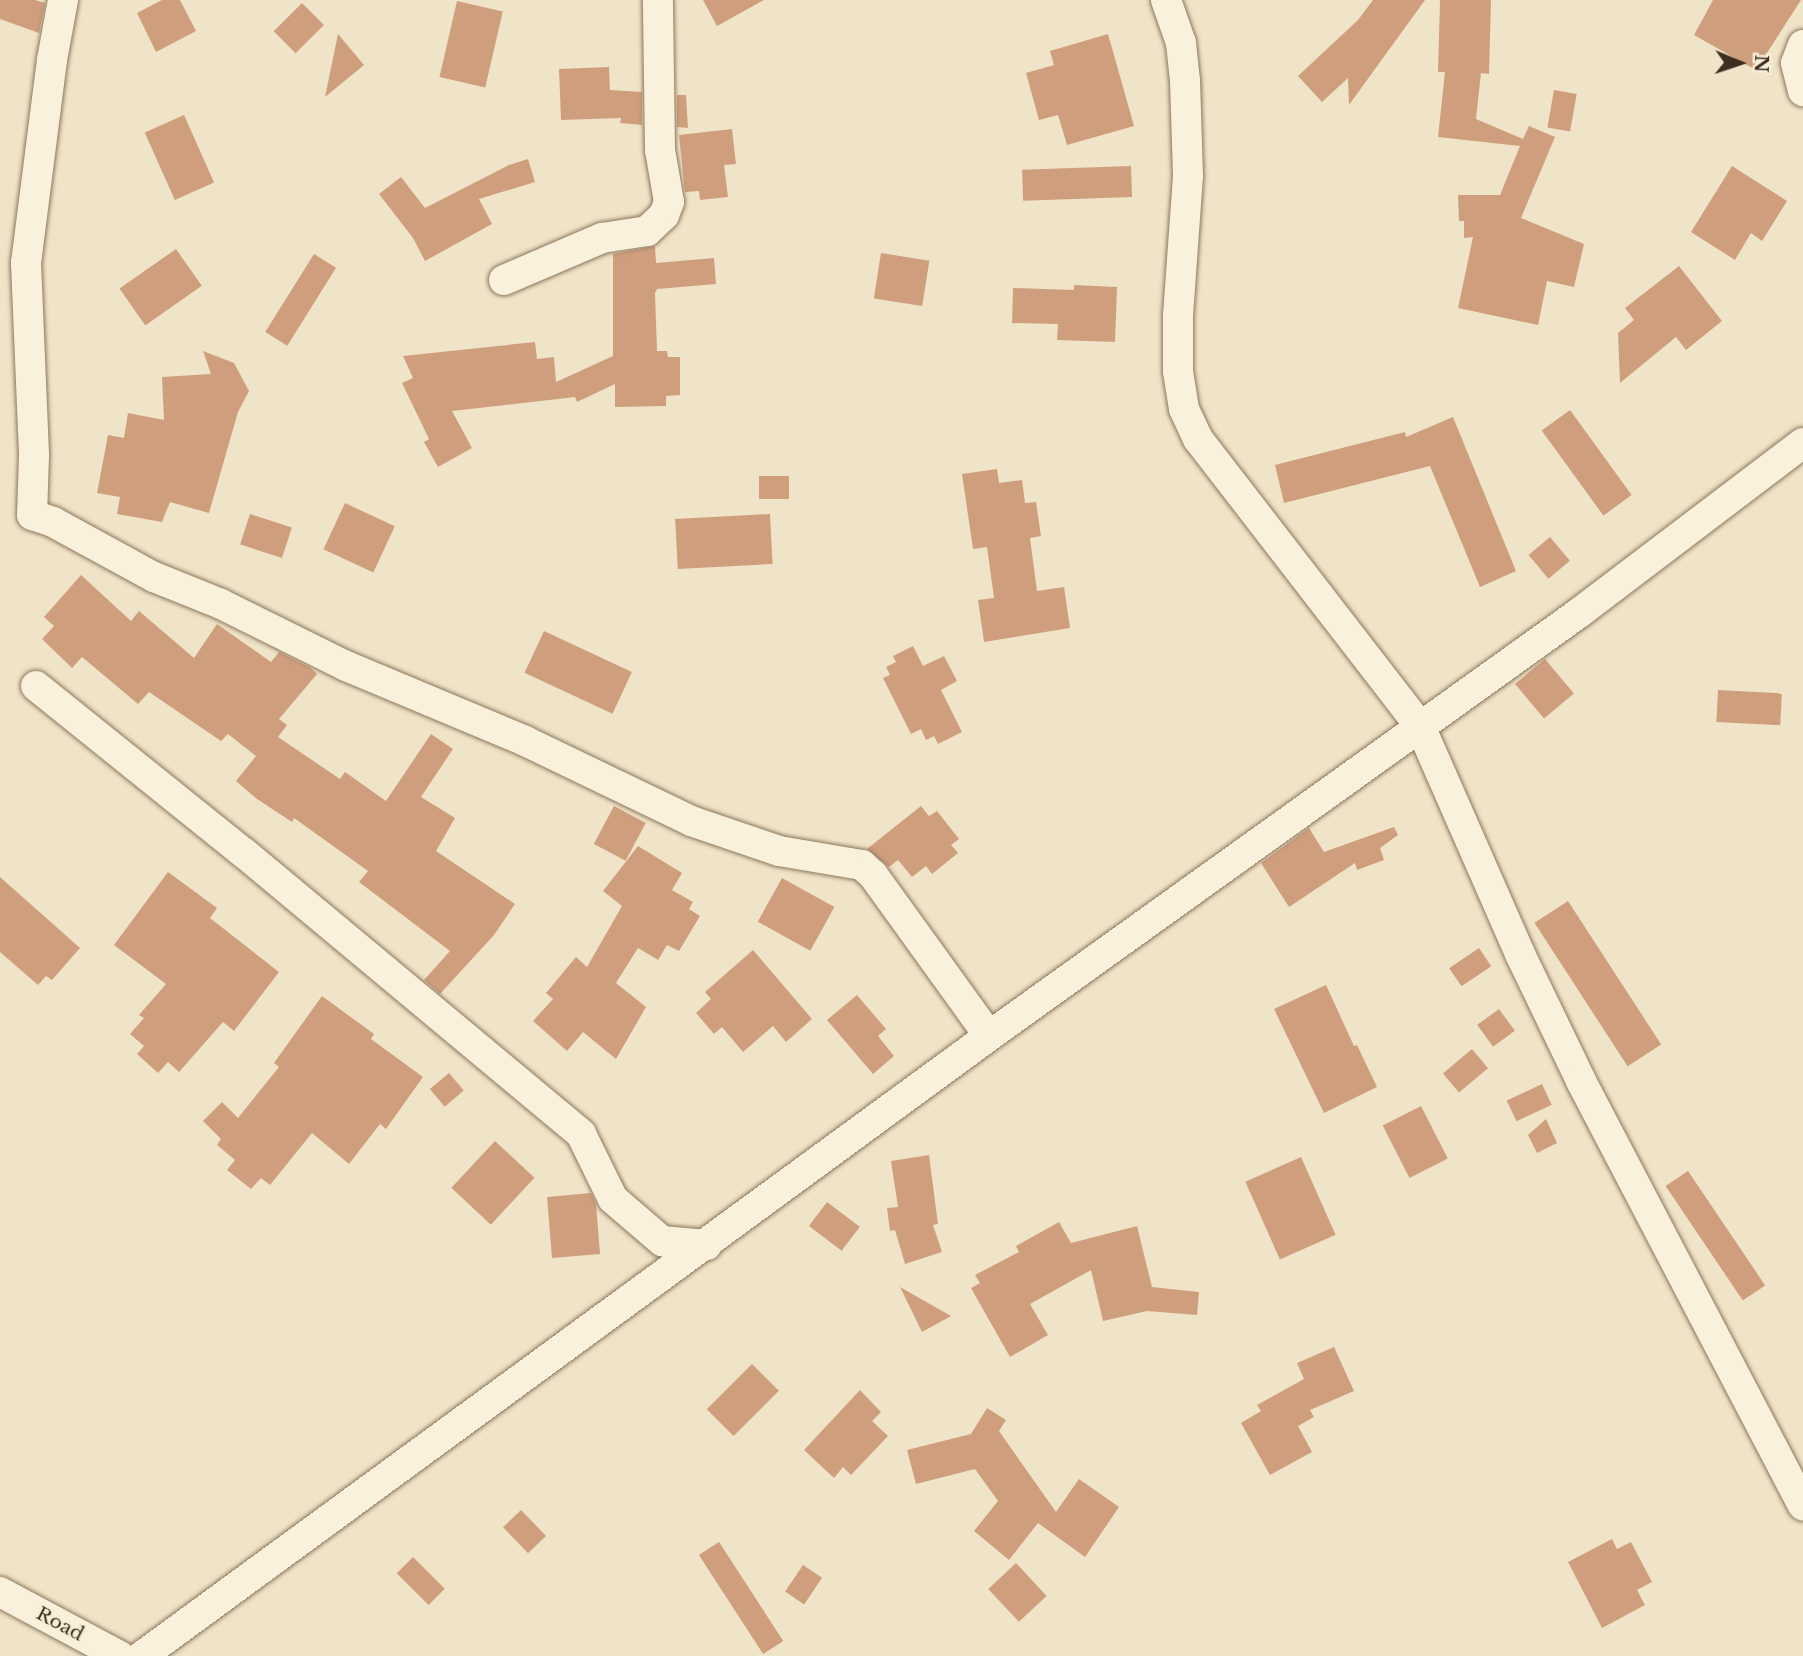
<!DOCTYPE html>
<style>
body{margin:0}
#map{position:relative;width:1803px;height:1656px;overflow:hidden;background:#f0e4c8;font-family:"Libre Baskerville",serif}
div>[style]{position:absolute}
.building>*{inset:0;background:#cf9f7d;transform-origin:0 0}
.roads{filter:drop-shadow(0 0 2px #8d765c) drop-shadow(0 0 2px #8d765c)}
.minor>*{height:30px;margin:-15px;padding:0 15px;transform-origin:15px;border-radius:15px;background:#faf1dc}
span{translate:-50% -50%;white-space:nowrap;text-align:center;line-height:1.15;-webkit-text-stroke:5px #f7eed8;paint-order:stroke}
.street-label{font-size:19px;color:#3d2e20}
.north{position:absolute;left:1705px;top:28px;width:70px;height:70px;-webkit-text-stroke:5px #f7eed8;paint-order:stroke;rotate:92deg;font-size:19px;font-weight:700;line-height:28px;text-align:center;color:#3d2e20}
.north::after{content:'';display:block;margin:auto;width:24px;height:32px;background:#3d2e20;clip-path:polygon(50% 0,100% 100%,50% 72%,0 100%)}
</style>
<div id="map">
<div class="building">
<i style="clip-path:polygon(0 0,35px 0,45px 3px,39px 33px,0 19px)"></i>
<i style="clip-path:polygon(162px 0,180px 0,196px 31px,156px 52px,137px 13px)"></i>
<i style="clip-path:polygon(703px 0,764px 0,717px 26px)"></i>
<i style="clip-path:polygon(1373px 0,1425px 0,1349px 105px,1348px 78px,1322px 102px,1298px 76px,1358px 20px)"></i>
<i style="clip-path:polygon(1440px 0,1491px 0,1489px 74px,1481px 73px,1476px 119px,1523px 139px,1529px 126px,1555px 137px,1521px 218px,1584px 244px,1574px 287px,1547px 281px,1538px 325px,1458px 308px,1473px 237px,1464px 238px,1464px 221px,1459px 221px,1458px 195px,1500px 195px,1520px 146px,1438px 137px,1445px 72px,1438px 72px)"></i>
<i style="clip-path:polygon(1713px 0,1801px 0,1756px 70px,1694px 35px)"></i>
<i style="left:457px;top:1px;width:47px;height:78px;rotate:13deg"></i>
<i style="left:302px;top:3px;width:31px;height:40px;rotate:45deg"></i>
<i style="clip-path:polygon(338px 34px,364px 65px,325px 97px)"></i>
<i style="clip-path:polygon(1108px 34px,1134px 126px,1067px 145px,1058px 115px,1039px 120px,1026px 73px,1054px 65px,1050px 51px)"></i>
<i style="clip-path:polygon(609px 67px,610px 90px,642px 92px,642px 125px,620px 123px,621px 118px,561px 120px,559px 69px)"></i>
<i style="left:1554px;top:90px;width:23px;height:38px;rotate:10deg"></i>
<i style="clip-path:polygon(677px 95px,686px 95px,688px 128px,677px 127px)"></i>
<i style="left:184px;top:115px;width:74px;height:43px;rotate:66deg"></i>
<i style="clip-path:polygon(732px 129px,736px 164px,724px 165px,728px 197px,700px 200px,699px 191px,685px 192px,679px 135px)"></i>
<i style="clip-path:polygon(528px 159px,535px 182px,479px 199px,492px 224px,425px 261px,413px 238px,379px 194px,401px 177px,425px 208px,509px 165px)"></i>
<i style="left:1131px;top:166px;width:31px;height:109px;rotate:88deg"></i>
<i style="clip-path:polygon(1732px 166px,1787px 201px,1762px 241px,1751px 233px,1735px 260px,1691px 232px)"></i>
<i style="clip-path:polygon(655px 246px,656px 263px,714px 258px,716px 284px,657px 289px,655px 293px,657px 351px,667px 351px,668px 357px,680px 357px,680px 395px,666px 396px,666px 406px,615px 407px,615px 384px,577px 402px,575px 397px,452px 411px,472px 448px,438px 467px,424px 442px,429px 439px,402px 383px,413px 378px,403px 356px,535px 342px,537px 359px,554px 357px,556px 382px,613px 356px,613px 254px)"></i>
<i style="left:176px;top:249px;width:45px;height:69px;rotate:55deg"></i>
<i style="left:881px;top:253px;width:49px;height:46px;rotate:9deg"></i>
<i style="left:314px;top:254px;width:26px;height:92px;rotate:32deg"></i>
<i style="clip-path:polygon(1679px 266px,1722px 321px,1686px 350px,1676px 337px,1620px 383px,1618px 333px,1634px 320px,1625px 308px)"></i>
<i style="clip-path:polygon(1074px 285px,1117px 287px,1115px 342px,1057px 340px,1058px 324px,1012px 323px,1013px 288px,1074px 290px)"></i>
<i style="clip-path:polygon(203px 351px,234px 363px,249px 391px,238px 412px,209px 513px,170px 502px,162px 522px,117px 514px,120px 497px,97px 493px,108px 435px,124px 438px,128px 413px,164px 420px,162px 377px,211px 374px)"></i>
<i style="left:1570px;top:410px;width:105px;height:35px;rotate:54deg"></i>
<i style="clip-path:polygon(1453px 417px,1516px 571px,1480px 587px,1430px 466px,1284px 503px,1275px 465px,1405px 432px,1406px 437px)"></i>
<i style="clip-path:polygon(997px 469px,999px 483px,1022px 480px,1025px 503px,1036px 502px,1041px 536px,1030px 538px,1037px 591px,1064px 587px,1070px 628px,984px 642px,978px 600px,994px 598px,987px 547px,973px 549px,962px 474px)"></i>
<i style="left:759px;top:476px;width:30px;height:23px"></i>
<i style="left:345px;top:503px;width:55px;height:51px;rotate:25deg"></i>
<i style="left:250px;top:514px;width:44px;height:32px;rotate:18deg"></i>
<i style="left:770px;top:514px;width:50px;height:95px;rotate:87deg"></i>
<i style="left:1550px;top:537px;width:31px;height:28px;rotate:50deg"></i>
<i style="clip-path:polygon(81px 575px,131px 621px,139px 611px,194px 658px,217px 624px,271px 662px,279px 652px,311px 668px,317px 674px,279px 719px,287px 725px,278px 737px,340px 779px,345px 772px,386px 801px,431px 734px,453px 749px,421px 797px,455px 818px,436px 851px,515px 904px,494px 935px,440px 994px,424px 980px,450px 951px,359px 882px,368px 871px,294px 818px,292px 822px,257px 799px,236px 781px,256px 756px,228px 734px,221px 741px,149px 692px,138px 704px,82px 657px,72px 668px,42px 639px,54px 626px,44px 617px)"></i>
<i style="left:544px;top:631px;width:97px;height:46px;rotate:25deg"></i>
<i style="clip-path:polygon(913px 646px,923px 666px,944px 656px,957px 681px,941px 690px,962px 732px,938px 744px,934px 736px,926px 740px,921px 729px,911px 734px,883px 678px,890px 675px,886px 667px,896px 662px,893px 656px)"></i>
<i style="left:1545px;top:659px;width:45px;height:39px;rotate:50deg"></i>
<i style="left:1718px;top:690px;width:64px;height:32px;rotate:3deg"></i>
<i style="left:614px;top:806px;width:36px;height:43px;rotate:28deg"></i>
<i style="clip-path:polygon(921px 806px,929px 816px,937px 811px,959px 839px,951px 845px,958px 853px,932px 874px,926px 866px,912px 877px,898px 860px,889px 867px,867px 849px)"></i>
<i style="clip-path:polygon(1394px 827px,1398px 835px,1380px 848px,1384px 860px,1357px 870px,1355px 863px,1289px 907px,1261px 863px,1309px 828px,1324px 852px)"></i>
<i style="clip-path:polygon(638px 846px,682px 873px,672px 890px,693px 902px,689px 909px,700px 916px,679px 951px,667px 945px,658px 960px,638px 948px,616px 983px,646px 1007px,616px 1059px,583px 1032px,567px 1051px,533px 1021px,553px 999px,546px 993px,576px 957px,587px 967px,622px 906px,603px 891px)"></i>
<i style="clip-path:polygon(168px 872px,217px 908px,210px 918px,279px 972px,234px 1031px,223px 1022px,179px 1072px,168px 1062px,158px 1073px,137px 1054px,144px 1046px,130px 1034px,144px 1018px,139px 1015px,166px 984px,114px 945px)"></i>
<i style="clip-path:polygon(0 877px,80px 948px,52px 980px,46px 976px,38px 985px,0 952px)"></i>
<i style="left:782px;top:878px;width:60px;height:50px;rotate:29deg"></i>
<i style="left:1568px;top:901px;width:171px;height:40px;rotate:57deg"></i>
<i style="left:1479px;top:948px;width:22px;height:36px;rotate:56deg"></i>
<i style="clip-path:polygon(753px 950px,812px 1019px,786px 1042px,773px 1026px,743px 1052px,722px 1027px,714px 1034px,696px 1013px,711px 999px,705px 992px)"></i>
<i style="clip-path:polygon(1326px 985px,1354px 1046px,1357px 1045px,1377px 1087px,1324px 1113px,1274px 1009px)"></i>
<i style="clip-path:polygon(857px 995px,886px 1029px,878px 1036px,894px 1056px,873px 1074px,827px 1020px)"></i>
<i style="clip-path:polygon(322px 996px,374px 1034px,371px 1039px,423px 1077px,386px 1129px,380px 1124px,349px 1164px,312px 1133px,270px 1185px,261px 1178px,251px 1189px,227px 1170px,235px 1160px,217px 1145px,221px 1139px,203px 1121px,222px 1102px,238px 1118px,279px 1067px,274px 1063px)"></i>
<i style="left:1499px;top:1009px;width:27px;height:27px;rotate:54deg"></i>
<i style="left:1472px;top:1049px;width:25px;height:38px;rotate:50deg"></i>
<i style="left:449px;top:1073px;width:23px;height:25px;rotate:50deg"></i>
<i style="left:1542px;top:1084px;width:23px;height:39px;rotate:65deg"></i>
<i style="left:1421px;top:1106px;width:59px;height:43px;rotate:63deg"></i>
<i style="clip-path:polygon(1546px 1119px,1557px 1143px,1537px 1153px,1528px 1135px)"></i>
<i style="left:495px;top:1141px;width:54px;height:64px;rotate:43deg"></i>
<i style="clip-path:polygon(929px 1155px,938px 1224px,933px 1225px,942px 1252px,905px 1264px,895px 1230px,890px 1231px,887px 1208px,898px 1207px,891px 1161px)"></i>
<i style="left:1301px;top:1157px;width:85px;height:61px;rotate:66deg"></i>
<i style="left:1688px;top:1171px;width:138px;height:27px;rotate:56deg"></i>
<i style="clip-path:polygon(591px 1193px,596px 1204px,600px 1254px,552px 1258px,547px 1197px)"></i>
<i style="left:827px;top:1202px;width:41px;height:30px;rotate:37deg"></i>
<i style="clip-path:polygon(1059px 1222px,1071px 1243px,1137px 1226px,1152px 1287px,1199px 1292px,1197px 1315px,1147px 1311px,1103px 1321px,1091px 1270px,1030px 1304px,1048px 1335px,1010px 1357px,971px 1288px,980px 1283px,975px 1275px,1019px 1252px,1016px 1246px)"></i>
<i style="clip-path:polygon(900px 1287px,951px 1316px,922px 1332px)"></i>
<i style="clip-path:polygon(1334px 1347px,1354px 1391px,1310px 1410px,1314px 1417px,1298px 1426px,1312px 1452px,1270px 1475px,1241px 1423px,1261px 1411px,1257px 1405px,1304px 1379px,1297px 1363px)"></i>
<i style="left:752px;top:1364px;width:38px;height:64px;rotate:45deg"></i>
<i style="clip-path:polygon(860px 1390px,881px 1412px,872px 1421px,888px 1436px,851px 1475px,843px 1467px,834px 1478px,804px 1450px)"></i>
<i style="clip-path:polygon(987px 1408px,1006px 1420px,999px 1431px,1056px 1512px,1079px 1479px,1119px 1507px,1085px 1557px,1038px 1523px,1009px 1560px,974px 1531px,998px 1501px,975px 1469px,916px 1484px,907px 1450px,971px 1434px)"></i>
<i style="left:521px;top:1510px;width:36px;height:25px;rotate:46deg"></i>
<i style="clip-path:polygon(1612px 1539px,1617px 1549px,1631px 1542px,1652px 1582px,1637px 1590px,1645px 1605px,1602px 1628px,1568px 1562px)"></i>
<i style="left:719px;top:1542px;width:118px;height:24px;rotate:57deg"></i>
<i style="left:413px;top:1557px;width:45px;height:23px;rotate:45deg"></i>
<i style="left:1016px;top:1563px;width:45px;height:38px;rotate:47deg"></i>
<i style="left:803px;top:1565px;width:23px;height:32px;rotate:34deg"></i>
</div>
<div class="roads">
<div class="minor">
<i style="left:63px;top:0;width:61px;rotate:100.4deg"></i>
<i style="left:52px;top:60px;width:205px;rotate:97.3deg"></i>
<i style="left:26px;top:263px;width:193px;rotate:87.6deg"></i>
<i style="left:34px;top:456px;width:59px;rotate:91.9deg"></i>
<i style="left:32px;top:515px;width:22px;rotate:18deg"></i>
<i style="left:53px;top:522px;width:115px;rotate:28.6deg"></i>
<i style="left:154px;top:577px;width:72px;rotate:21.9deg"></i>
<i style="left:221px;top:604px;width:140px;rotate:26.4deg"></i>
<i style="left:346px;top:666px;width:194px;rotate:22.7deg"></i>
<i style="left:525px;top:741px;width:184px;rotate:25.7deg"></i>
<i style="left:691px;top:821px;width:93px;rotate:18.8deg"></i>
<i style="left:779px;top:851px;width:84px;rotate:9.6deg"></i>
<i style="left:862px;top:865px;width:15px;rotate:42deg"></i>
<i style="left:873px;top:875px;width:198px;rotate:54.2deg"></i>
<i style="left:1166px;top:0;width:46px;rotate:70.8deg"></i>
<i style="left:1181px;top:43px;width:37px;rotate:84deg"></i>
<i style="left:1185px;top:80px;width:96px;rotate:88.2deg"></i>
<i style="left:1188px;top:176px;width:139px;rotate:94.1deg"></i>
<i style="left:1178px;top:315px;width:56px;rotate:90deg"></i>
<i style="left:1178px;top:371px;width:38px;rotate:81deg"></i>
<i style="left:1184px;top:409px;width:33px;rotate:65deg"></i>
<i style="left:1198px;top:439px;width:363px;rotate:52.3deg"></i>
<i style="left:1420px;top:726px;width:249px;rotate:66.3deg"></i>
<i style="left:1520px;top:954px;width:141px;rotate:64.3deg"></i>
<i style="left:1581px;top:1081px;width:479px;rotate:62.4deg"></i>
<i style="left:1803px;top:45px;width:19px;rotate:111deg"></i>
<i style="left:1796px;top:63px;width:29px;rotate:76deg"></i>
<i style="left:504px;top:280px;width:107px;rotate:-23.2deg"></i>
<i style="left:602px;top:238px;width:46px;rotate:-8.8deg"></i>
<i style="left:647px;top:231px;width:23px;rotate:-43deg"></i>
<i style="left:664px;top:215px;width:14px;rotate:-69deg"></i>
<i style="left:669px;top:202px;width:53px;rotate:-99.8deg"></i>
<i style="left:660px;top:150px;width:150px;rotate:-90.8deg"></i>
<i style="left:36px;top:686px;width:267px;rotate:38.8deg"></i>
<i style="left:244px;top:853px;width:439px;rotate:39.8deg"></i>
<i style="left:581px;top:1134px;width:72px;rotate:63.8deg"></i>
<i style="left:613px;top:1199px;width:65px;rotate:40.6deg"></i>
<i style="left:662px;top:1241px;width:45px;rotate:5.1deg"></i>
<i style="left:0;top:1592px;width:136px;rotate:28.1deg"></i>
<i style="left:142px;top:1656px;width:1050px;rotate:-36.2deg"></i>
<i style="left:989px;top:1036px;width:726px;rotate:-35.64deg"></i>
<i style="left:1579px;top:613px;width:281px;rotate:-37.2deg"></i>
</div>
</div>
<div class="street-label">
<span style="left:60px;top:1624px;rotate:28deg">Road</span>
</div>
<div class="north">N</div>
</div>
